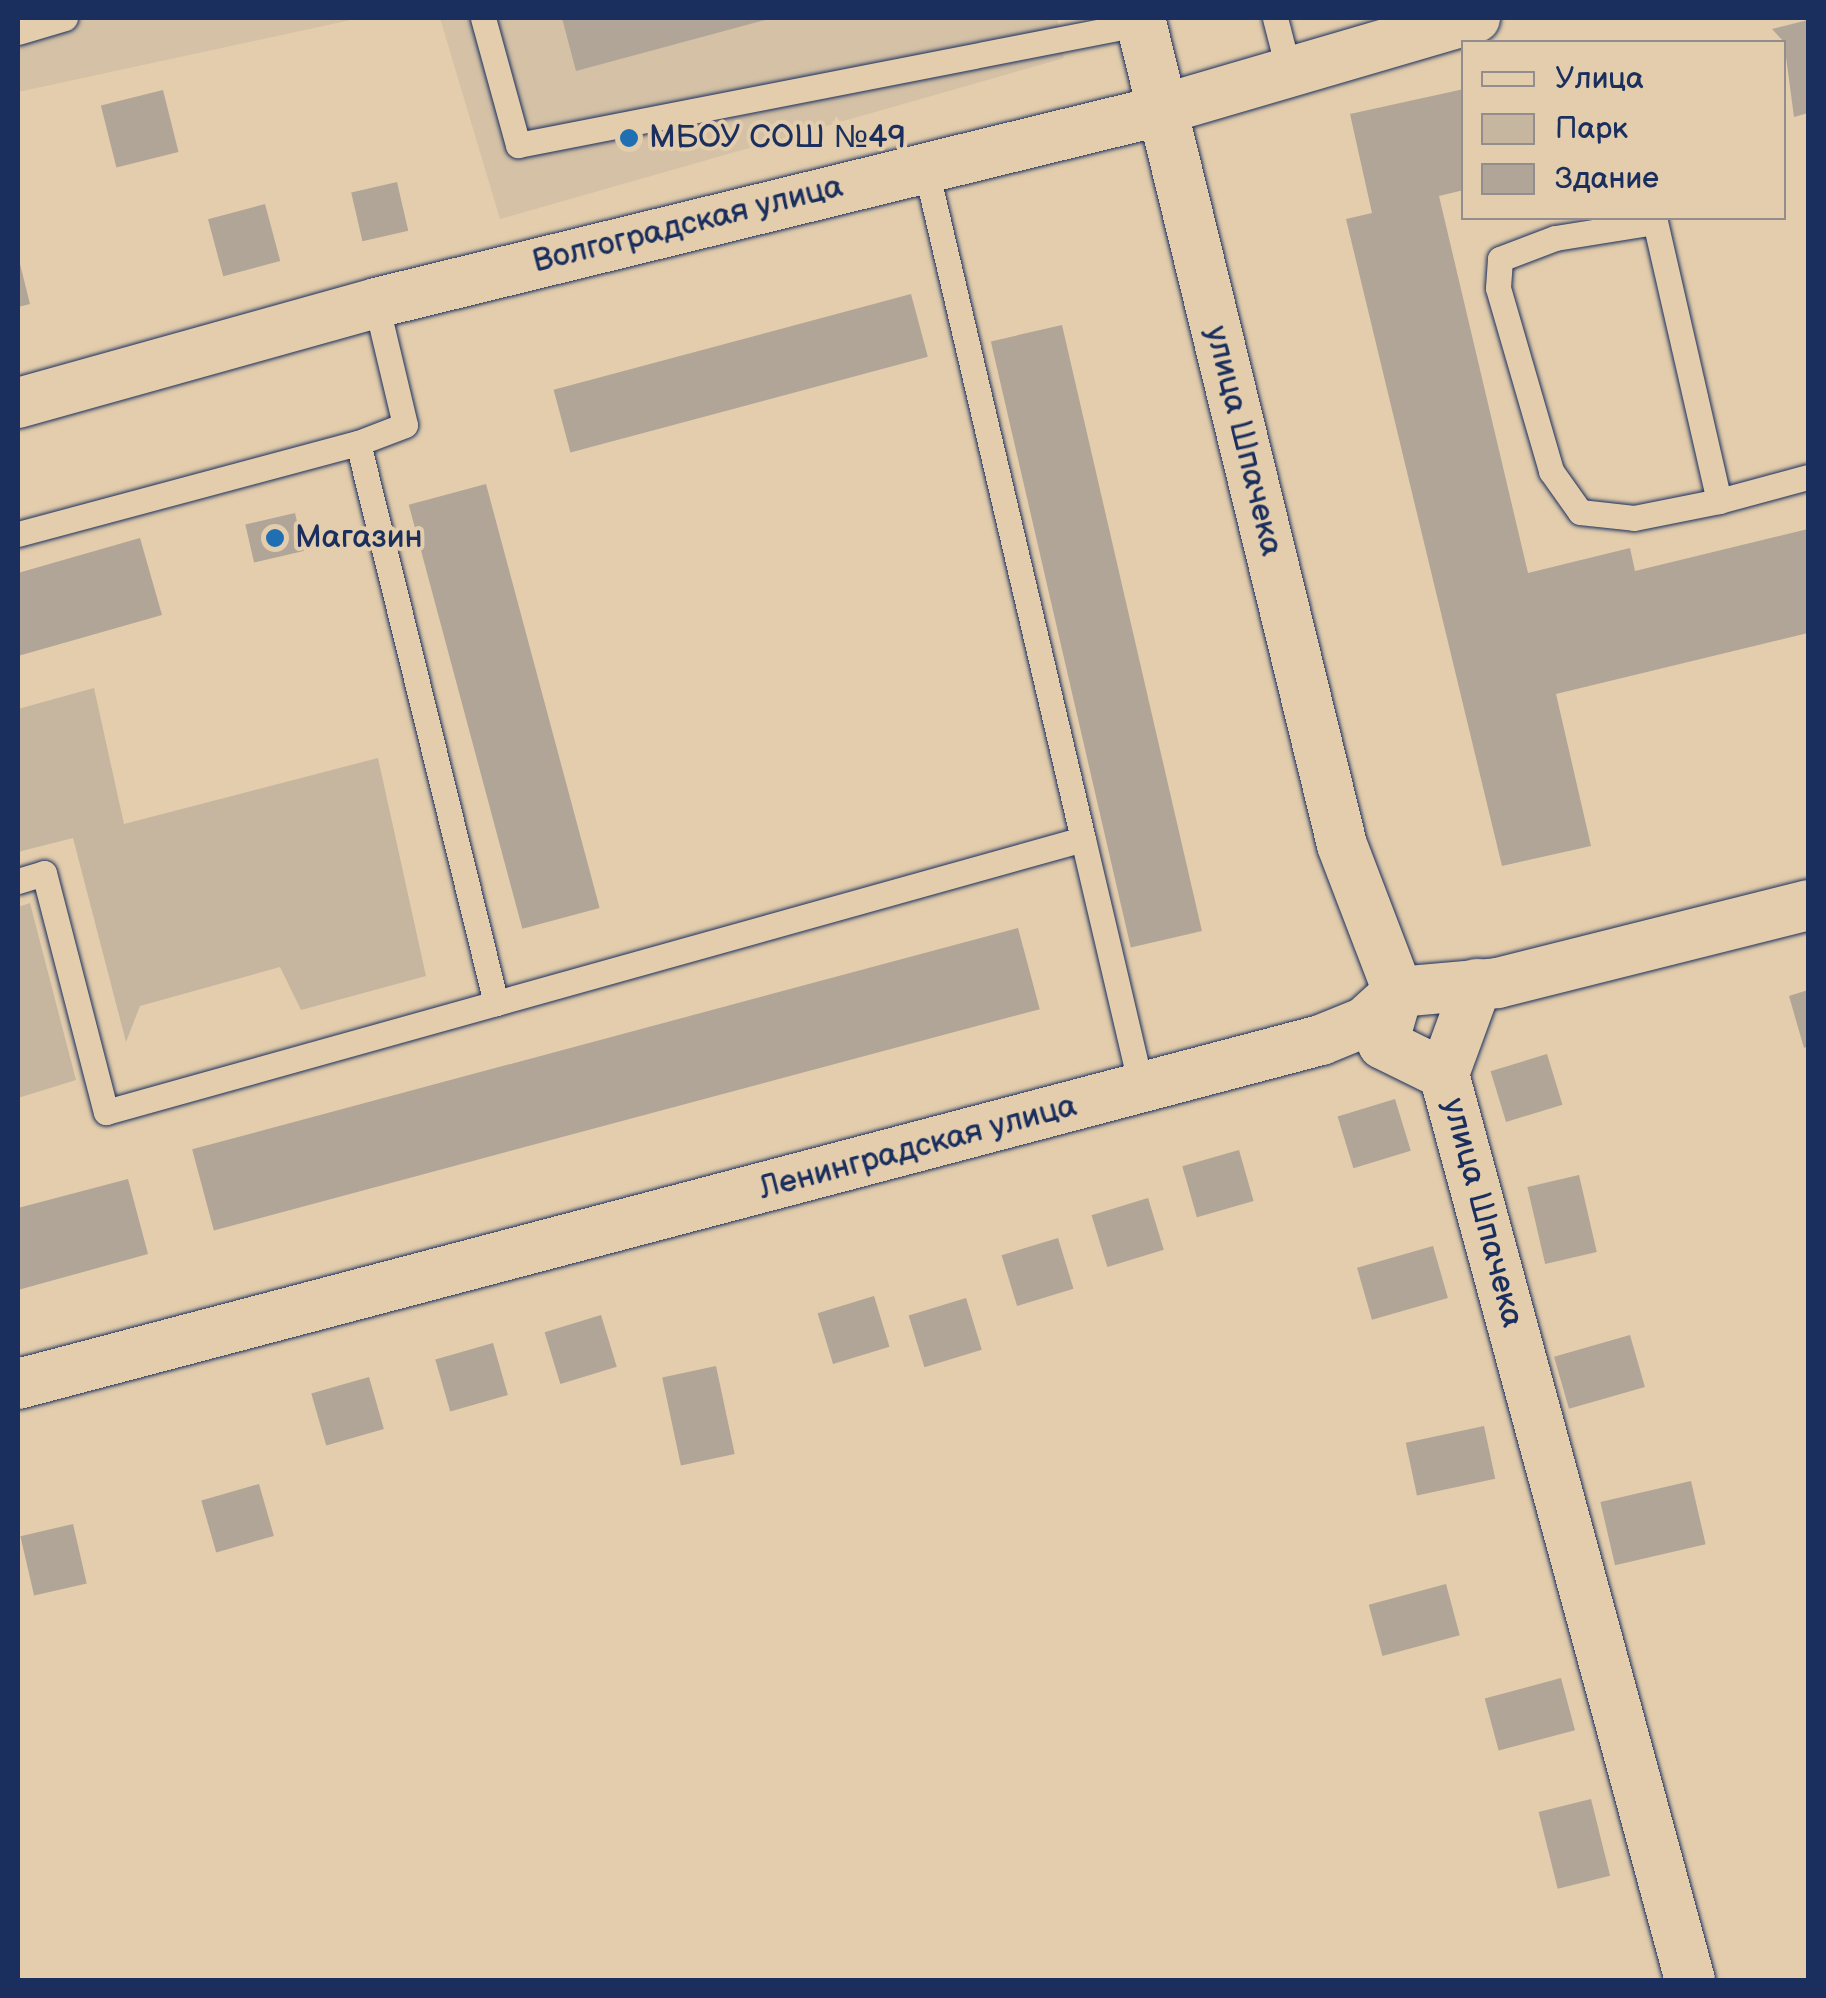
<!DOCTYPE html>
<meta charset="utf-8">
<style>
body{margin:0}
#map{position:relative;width:1826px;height:1998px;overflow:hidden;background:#e3cdac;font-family:"Balsamiq Sans",sans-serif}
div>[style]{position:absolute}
.built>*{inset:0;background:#d4c1a6}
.green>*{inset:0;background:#c6b6a0}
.building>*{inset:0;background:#b1a598;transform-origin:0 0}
.roads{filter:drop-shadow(0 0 2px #1b2f5e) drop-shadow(0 0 2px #1b2f5e)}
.lane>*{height:25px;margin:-12.5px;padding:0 12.5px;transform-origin:12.5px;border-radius:12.5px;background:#e3cdac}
.street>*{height:50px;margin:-25px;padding:0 25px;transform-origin:25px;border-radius:25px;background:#e3cdac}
.dots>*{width:28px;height:28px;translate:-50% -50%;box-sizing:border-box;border:5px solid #e3cdac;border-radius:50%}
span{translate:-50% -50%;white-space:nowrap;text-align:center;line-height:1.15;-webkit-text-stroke:8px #e3cdac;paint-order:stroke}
.poi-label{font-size:32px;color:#1b2f5e}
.left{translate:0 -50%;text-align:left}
.street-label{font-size:32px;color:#1b2f5e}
.frame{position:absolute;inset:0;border:20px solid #1b2f5e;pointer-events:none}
.legend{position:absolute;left:1461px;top:40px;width:325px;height:180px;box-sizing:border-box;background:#e3cdac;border:2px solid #938e8d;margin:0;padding:12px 18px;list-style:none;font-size:30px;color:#1b2f5e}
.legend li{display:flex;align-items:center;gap:20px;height:50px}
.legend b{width:50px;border:2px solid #938e8d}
</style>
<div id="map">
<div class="built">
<i style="clip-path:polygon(18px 18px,360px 18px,18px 92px)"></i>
<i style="clip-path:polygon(440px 18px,1057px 18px,1064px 58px,500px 219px)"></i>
</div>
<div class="green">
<i style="clip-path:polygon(94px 688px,124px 824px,378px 758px,426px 976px,301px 1010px,280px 967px,140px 1006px,126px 1042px,73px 838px,18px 852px,18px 709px)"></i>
<i style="clip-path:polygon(30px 903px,76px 1080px,18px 1098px,18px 907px)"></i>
</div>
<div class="building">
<i style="clip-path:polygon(562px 18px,769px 18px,769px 19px,576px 71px)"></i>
<i style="clip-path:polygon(1808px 20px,1808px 113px,1794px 117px,1784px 42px,1772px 29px)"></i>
<i style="clip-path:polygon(1464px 89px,1464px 190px,1439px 196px,1528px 573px,1630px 548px,1635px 571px,1808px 529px,1808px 633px,1556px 694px,1591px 846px,1502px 866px,1346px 219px,1372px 213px,1350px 114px)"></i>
<i style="left:163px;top:90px;width:64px;height:64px;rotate:76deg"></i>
<i style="left:397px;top:182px;width:50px;height:47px;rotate:77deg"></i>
<i style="left:265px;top:204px;width:59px;height:59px;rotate:75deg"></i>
<i style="clip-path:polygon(18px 256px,30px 304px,18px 307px)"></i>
<i style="left:911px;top:294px;width:65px;height:370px;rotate:75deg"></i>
<i style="left:1062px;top:325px;width:622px;height:73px;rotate:77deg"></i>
<i style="left:486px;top:484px;width:439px;height:80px;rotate:75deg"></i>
<i style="left:295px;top:513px;width:39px;height:51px;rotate:77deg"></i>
<i style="clip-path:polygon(140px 538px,162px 615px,18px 656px,18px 573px)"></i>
<i style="left:1018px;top:928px;width:84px;height:855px;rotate:75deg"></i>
<i style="clip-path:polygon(1808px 990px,1808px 1046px,1804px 1048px,1789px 996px)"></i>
<i style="left:1547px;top:1054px;width:53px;height:59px;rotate:73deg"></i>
<i style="left:1395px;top:1099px;width:54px;height:60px;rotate:73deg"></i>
<i style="left:1239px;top:1150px;width:53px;height:59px;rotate:74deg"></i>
<i style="left:1579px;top:1175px;width:79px;height:53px;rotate:77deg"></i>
<i style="clip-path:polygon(128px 1179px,148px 1254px,18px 1290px,18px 1208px)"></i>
<i style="left:1148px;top:1198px;width:54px;height:59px;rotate:73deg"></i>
<i style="left:1058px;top:1238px;width:53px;height:59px;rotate:73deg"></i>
<i style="left:1433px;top:1246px;width:54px;height:79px;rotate:74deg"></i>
<i style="left:874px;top:1296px;width:53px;height:59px;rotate:73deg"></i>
<i style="left:966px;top:1298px;width:54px;height:60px;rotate:73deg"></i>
<i style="left:601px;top:1315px;width:54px;height:59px;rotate:73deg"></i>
<i style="left:1630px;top:1335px;width:54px;height:79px;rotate:74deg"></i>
<i style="left:493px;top:1343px;width:54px;height:60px;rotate:74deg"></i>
<i style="left:716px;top:1366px;width:90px;height:55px;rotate:78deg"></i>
<i style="left:369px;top:1377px;width:54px;height:60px;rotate:74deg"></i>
<i style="left:1484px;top:1426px;width:54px;height:80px;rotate:78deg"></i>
<i style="left:1691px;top:1481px;width:65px;height:93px;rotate:77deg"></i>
<i style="left:259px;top:1484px;width:54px;height:60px;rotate:74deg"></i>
<i style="left:73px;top:1524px;width:61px;height:54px;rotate:77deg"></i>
<i style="left:1446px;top:1584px;width:53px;height:80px;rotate:75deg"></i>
<i style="left:1561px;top:1678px;width:54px;height:79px;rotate:75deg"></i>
<i style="left:1591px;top:1799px;width:79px;height:54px;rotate:76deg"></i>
</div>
<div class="roads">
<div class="lane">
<i style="left:483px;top:18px;width:132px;rotate:74.6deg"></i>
<i style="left:518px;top:145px;width:616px;rotate:-11.04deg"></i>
<i style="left:1275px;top:18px;width:56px;rotate:75.5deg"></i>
<i style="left:18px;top:32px;width:49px;rotate:-16.6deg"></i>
<i style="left:925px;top:165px;width:692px;rotate:76.81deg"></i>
<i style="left:376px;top:303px;width:125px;rotate:76.6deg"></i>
<i style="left:405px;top:425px;width:50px;rotate:159deg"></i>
<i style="left:358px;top:443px;width:577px;rotate:76.16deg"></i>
<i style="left:1719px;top:501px;width:286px;rotate:-102.9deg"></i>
<i style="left:1655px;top:222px;width:101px;rotate:170.9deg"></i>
<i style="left:1555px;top:238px;width:59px;rotate:159.1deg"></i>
<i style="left:1500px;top:259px;width:29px;rotate:94deg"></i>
<i style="left:1498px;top:288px;width:191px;rotate:73.8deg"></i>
<i style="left:1551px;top:471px;width:50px;rotate:54.7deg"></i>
<i style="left:1580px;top:512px;width:54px;rotate:6.3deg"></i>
<i style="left:1634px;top:518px;width:87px;rotate:-11.3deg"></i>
<i style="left:1719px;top:501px;width:92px;rotate:-15.1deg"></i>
<i style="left:18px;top:534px;width:352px;rotate:-15deg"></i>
<i style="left:18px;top:881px;width:27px;rotate:-17deg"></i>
<i style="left:44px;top:873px;width:247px;rotate:75.5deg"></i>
<i style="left:106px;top:1112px;width:1014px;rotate:-15.61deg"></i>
<i style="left:1083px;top:839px;width:258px;rotate:76.8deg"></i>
</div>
<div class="street">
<i style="left:1140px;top:18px;width:851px;rotate:76.27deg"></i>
<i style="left:1342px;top:845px;width:157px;rotate:69.1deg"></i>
<i style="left:1398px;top:992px;width:54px;rotate:106.1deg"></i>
<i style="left:1383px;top:1044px;width:68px;rotate:26.2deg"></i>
<i style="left:1444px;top:1074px;width:939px;rotate:74.81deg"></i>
<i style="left:18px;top:403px;width:372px;rotate:-15.6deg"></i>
<i style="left:376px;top:303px;width:790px;rotate:-13.77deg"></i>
<i style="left:1143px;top:115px;width:346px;rotate:-16.3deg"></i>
<i style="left:1444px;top:1074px;width:96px;rotate:-69.9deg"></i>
<i style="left:18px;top:1384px;width:1348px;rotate:-14.79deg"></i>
<i style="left:1321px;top:1040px;width:48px;rotate:-22.2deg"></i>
<i style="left:1365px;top:1022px;width:45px;rotate:-42.3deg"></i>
<i style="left:1398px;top:992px;width:100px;rotate:-5.1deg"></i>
<i style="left:1498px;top:983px;width:320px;rotate:-14.1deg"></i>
</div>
</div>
<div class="dots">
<i style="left:629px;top:138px;background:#1f6fb2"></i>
<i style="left:275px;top:538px;background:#1f6fb2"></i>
</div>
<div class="poi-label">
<span class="left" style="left:649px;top:138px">МБОУ СОШ №49</span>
<span class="left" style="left:295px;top:538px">Магазин</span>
</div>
<div class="street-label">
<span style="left:688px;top:225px;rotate:-14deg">Волгоградская улица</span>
<span style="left:1243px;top:441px;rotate:76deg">улица Шпачека</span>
<span style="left:918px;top:1148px;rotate:-15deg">Ленинградская улица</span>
<span style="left:1482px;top:1213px;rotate:75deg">улица Шпачека</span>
</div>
<div class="frame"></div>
<ul class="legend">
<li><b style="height:12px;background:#e3cdac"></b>Улица</li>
<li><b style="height:28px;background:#c6b6a0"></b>Парк</li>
<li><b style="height:28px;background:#b1a598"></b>Здание</li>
</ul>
</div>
